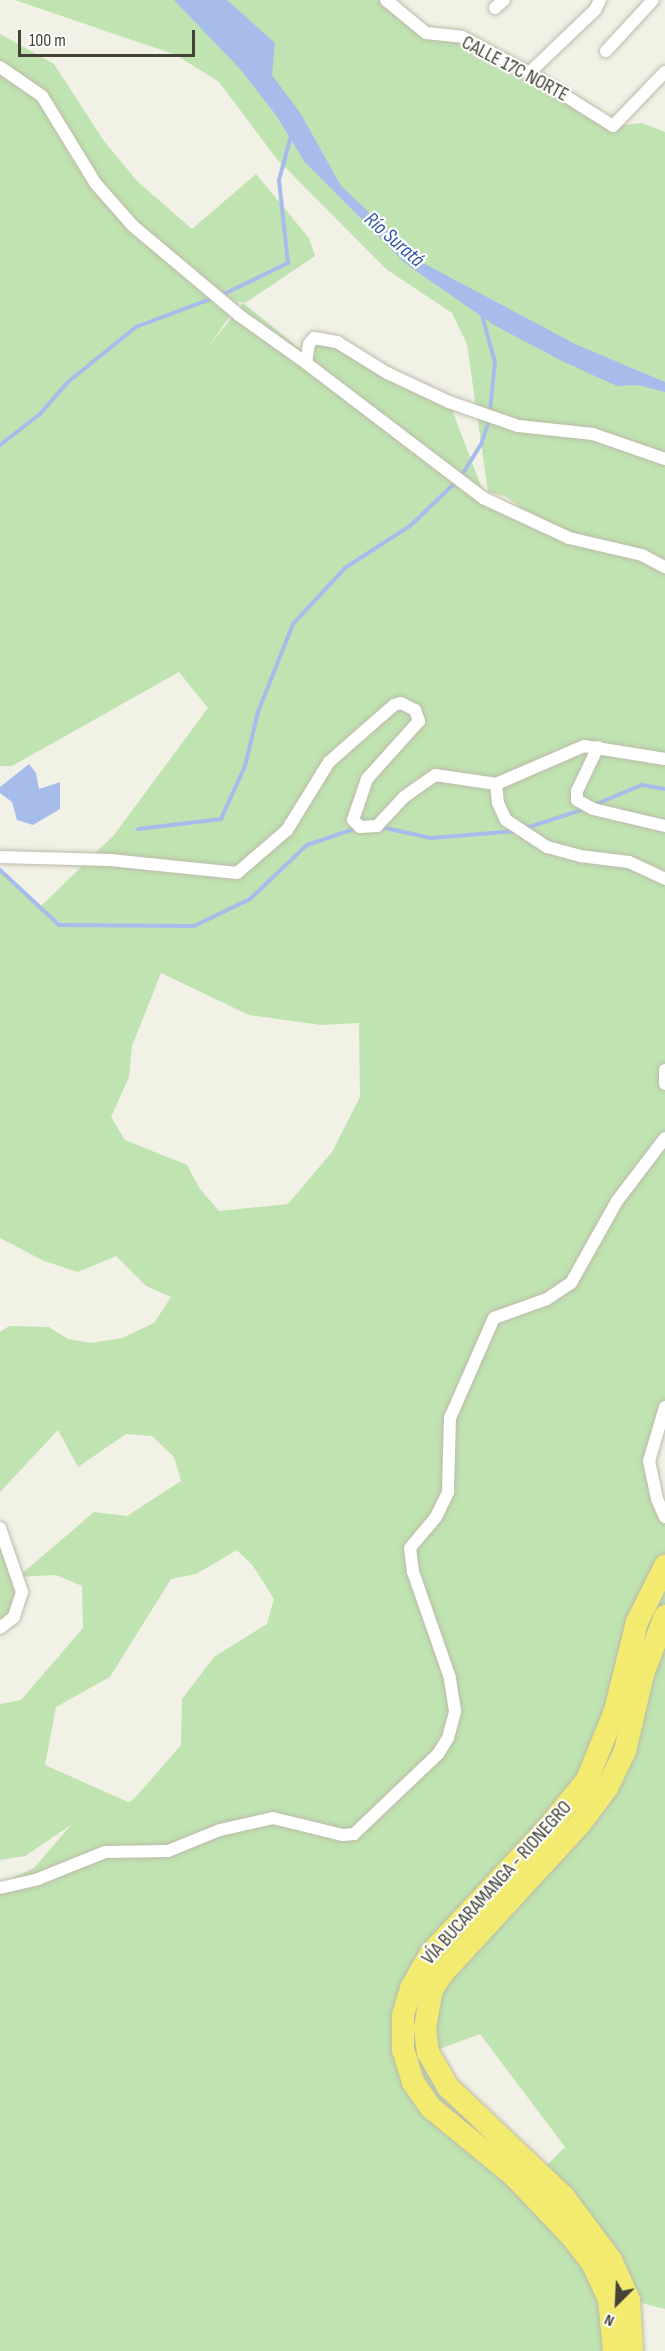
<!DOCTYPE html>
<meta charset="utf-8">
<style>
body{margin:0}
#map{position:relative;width:665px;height:2351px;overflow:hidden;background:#f2f1e6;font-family:"Sofia Sans Condensed",sans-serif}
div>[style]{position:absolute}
.green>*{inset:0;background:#bfe3b1}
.water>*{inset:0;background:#a6bceb}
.stream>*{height:4px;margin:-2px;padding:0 2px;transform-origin:2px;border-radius:2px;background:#a6bceb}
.roads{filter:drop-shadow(0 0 2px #bcbba9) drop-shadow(0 0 2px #bcbba9)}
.street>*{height:12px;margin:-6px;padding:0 6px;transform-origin:6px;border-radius:6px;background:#fff}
.highway>*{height:22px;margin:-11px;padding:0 11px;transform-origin:11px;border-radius:11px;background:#f3eb6f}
span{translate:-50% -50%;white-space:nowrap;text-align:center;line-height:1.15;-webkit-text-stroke:4.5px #fff;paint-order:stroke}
.street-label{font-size:20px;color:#444236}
.water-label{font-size:21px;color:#375aa8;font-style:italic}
.north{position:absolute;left:587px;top:2273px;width:60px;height:60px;-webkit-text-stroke:4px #fff;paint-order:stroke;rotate:204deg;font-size:16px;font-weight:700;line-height:24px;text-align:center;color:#444236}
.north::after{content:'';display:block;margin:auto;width:21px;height:27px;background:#444236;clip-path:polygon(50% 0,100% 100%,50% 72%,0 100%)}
.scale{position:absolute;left:18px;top:30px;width:177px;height:27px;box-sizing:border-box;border:3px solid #444236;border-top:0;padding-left:8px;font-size:18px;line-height:21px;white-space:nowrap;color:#444236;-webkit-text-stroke:4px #fff;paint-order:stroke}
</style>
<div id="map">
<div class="green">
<i style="clip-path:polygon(evenodd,15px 0,174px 0,182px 4px,226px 0,386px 0,405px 23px,462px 37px,613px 126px,642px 123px,665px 132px,665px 1413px,650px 1469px,665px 1518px,665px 2309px,630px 2300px,632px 2351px,0 2351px,0 1884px,34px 1868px,71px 1825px,25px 1856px,0 1860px,0 1704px,21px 1700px,83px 1628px,82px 1586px,56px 1575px,18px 1577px,94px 1512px,127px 1516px,181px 1481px,174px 1457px,152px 1436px,126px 1434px,78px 1467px,58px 1430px,0 1492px,0 1332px,9px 1326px,49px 1327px,68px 1339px,91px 1343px,122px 1338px,154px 1323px,171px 1297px,146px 1286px,116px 1256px,78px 1272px,44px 1261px,0 1238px,0 871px,39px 908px,114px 835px,208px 708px,179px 672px,12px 766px,0 766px,0 34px,54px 64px,104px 141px,138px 182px,192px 229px,256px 174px,309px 238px,315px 256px,245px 303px,229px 300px,239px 303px,207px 349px,243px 303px,305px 353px,312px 338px,335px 342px,449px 402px,484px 494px,521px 507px,505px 496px,488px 492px,467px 344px,452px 313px,386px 269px,276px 158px,219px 82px,176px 55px,15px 0,161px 973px,249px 1015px,321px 1025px,359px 1023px,360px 1097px,332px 1152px,288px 1204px,219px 1211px,200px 1189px,187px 1165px,125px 1140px,111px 1117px,129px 1077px,132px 1046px,161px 973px,15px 0,237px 1550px,253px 1566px,274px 1599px,267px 1624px,214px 1657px,182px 1699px,181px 1745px,133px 1800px,128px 1802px,45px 1765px,56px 1707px,110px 1677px,171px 1579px,196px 1574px,237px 1550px,15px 0,480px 2034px,565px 2147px,540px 2172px,429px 2053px,480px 2034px)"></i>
<i style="clip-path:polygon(0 1529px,22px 1592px,19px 1605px,0 1622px)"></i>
</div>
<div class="water">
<i style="clip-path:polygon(174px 0,227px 0,275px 43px,272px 75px,301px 114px,341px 186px,423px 263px,577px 345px,665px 382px,665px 392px,638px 385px,617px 386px,562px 361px,494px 325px,406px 264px,304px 161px,276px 115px,240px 69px)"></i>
<i style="clip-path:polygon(29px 764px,36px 773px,39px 789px,60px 782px,60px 809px,33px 825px,17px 820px,12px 802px,0 793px,0 787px)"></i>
</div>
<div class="stream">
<i style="left:220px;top:296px;width:76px;rotate:-25.9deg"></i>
<i style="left:288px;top:263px;width:83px;rotate:-96.2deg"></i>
<i style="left:279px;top:180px;width:46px;rotate:-74.7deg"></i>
<i style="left:0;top:445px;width:51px;rotate:-37.8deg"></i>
<i style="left:40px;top:414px;width:43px;rotate:-48.8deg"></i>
<i style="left:68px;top:382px;width:87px;rotate:-39deg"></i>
<i style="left:136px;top:327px;width:82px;rotate:-20.6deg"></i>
<i style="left:594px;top:805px;width:52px;rotate:-22.6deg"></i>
<i style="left:642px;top:785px;width:23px;rotate:10deg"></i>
<i style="left:381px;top:827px;width:51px;rotate:12.4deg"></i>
<i style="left:431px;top:838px;width:85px;rotate:-4.7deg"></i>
<i style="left:526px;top:828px;width:61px;rotate:-18.1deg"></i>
<i style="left:138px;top:829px;width:84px;rotate:-6.9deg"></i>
<i style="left:221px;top:819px;width:58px;rotate:-65.6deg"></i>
<i style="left:245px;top:766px;width:56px;rotate:-76.5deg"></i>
<i style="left:258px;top:712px;width:95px;rotate:-68.3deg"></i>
<i style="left:293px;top:624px;width:76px;rotate:-47.1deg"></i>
<i style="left:345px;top:568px;width:77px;rotate:-32.9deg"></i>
<i style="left:410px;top:526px;width:69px;rotate:-43.8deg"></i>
<i style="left:460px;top:478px;width:39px;rotate:-58deg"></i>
<i style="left:481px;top:445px;width:25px;rotate:-72deg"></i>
<i style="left:489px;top:421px;width:59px;rotate:-84.2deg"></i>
<i style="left:495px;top:362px;width:52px;rotate:-105.6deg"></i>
<i style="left:0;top:870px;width:81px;rotate:43deg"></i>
<i style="left:59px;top:925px;width:135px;rotate:0.4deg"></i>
<i style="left:194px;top:926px;width:62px;rotate:-25.7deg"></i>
<i style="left:250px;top:899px;width:79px;rotate:-43.5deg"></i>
<i style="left:307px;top:845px;width:53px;rotate:-18.8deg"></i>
</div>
<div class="roads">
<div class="street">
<i style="left:386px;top:0;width:52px;rotate:39.5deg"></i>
<i style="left:426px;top:33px;width:36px;rotate:6deg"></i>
<i style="left:462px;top:37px;width:76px;rotate:28.2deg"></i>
<i style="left:529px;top:73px;width:99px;rotate:32.2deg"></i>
<i style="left:613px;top:126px;width:75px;rotate:-46.1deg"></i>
<i style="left:495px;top:8px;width:12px;rotate:-42deg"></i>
<i style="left:606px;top:51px;width:69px;rotate:-47.3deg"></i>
<i style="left:0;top:67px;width:51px;rotate:34.6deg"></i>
<i style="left:42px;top:96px;width:103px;rotate:58.5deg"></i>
<i style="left:96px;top:184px;width:56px;rotate:48.6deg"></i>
<i style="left:133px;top:226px;width:138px;rotate:40deg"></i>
<i style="left:239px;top:315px;width:82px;rotate:35.6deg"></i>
<i style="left:529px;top:73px;width:91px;rotate:-43.7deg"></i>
<i style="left:595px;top:10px;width:11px;rotate:-63deg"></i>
<i style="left:665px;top:459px;width:76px;rotate:-160.9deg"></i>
<i style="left:593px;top:434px;width:75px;rotate:-173.9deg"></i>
<i style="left:518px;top:426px;width:73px;rotate:-160.8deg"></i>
<i style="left:449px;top:402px;width:68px;rotate:-154.9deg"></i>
<i style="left:387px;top:373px;width:59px;rotate:-148.2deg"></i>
<i style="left:337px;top:342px;width:23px;rotate:-170deg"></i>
<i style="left:314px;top:338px;width:8px;rotate:130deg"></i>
<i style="left:309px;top:344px;width:19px;rotate:99deg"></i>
<i style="left:306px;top:363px;width:223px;rotate:37.3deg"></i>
<i style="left:483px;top:498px;width:95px;rotate:24.9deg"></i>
<i style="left:569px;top:538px;width:75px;rotate:13.1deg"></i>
<i style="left:642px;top:555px;width:26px;rotate:28deg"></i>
<i style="left:598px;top:747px;width:49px;rotate:115.5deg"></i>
<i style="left:577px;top:791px;width:9px;rotate:90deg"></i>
<i style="left:577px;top:800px;width:18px;rotate:29deg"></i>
<i style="left:593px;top:809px;width:74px;rotate:13.3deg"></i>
<i style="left:665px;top:759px;width:82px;rotate:-170.9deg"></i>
<i style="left:584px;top:746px;width:96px;rotate:156.6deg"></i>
<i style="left:496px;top:784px;width:19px;rotate:84deg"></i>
<i style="left:498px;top:803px;width:19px;rotate:65deg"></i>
<i style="left:506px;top:820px;width:49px;rotate:33.4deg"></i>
<i style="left:547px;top:847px;width:34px;rotate:15deg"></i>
<i style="left:580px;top:856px;width:49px;rotate:7deg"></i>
<i style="left:629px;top:862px;width:40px;rotate:25deg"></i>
<i style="left:0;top:857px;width:110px;rotate:1.6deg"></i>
<i style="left:110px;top:860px;width:128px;rotate:5.8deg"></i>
<i style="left:237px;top:873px;width:66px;rotate:-40.7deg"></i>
<i style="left:287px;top:830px;width:80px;rotate:-58.3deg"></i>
<i style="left:329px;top:762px;width:86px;rotate:-41.2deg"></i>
<i style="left:394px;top:705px;width:7px;rotate:-16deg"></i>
<i style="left:401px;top:703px;width:16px;rotate:27deg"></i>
<i style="left:415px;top:710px;width:12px;rotate:70deg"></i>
<i style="left:419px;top:721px;width:78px;rotate:131.9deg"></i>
<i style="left:367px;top:779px;width:43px;rotate:108.9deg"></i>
<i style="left:353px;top:820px;width:10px;rotate:45deg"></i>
<i style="left:360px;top:827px;width:17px;rotate:-3deg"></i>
<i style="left:377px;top:826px;width:40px;rotate:-47deg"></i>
<i style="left:404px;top:797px;width:38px;rotate:-35deg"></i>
<i style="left:435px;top:775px;width:62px;rotate:8.4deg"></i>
<i style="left:665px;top:1070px;width:14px;rotate:90deg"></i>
<i style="left:665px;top:1407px;width:56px;rotate:106.5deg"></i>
<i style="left:649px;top:1461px;width:39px;rotate:78deg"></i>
<i style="left:657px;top:1499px;width:20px;rotate:66deg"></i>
<i style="left:0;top:1528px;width:68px;rotate:71deg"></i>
<i style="left:22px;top:1592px;width:26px;rotate:108deg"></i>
<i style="left:14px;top:1617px;width:18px;rotate:142deg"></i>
<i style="left:0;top:1888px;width:39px;rotate:-13deg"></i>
<i style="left:38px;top:1879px;width:72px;rotate:-21.9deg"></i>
<i style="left:105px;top:1852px;width:63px;rotate:-0.9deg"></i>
<i style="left:168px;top:1851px;width:56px;rotate:-22deg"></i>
<i style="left:220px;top:1830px;width:54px;rotate:-12.8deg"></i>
<i style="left:273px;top:1818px;width:72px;rotate:13.7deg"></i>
<i style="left:343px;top:1835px;width:11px;rotate:-5deg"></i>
<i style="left:354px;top:1834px;width:116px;rotate:-43.6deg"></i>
<i style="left:438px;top:1754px;width:19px;rotate:-58deg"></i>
<i style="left:448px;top:1738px;width:28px;rotate:-75deg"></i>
<i style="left:455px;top:1711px;width:33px;rotate:-99deg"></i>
<i style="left:450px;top:1678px;width:112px;rotate:-109.2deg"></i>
<i style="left:413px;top:1572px;width:24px;rotate:-97deg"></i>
<i style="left:410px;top:1548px;width:40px;rotate:-50deg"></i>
<i style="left:436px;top:1517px;width:28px;rotate:-64deg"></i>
<i style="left:448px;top:1492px;width:74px;rotate:-88.5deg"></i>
<i style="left:450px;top:1418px;width:109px;rotate:-66.3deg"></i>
<i style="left:494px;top:1318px;width:56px;rotate:-19.7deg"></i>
<i style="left:547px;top:1299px;width:29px;rotate:-34deg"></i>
<i style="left:571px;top:1283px;width:94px;rotate:-60.7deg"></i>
<i style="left:617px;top:1201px;width:79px;rotate:-52.7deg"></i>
</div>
<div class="highway">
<i style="left:614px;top:2351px;width:52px;rotate:-95.5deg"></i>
<i style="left:609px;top:2299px;width:38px;rotate:-115deg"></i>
<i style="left:593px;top:2264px;width:37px;rotate:-128deg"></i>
<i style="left:570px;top:2235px;width:83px;rotate:-133.5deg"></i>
<i style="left:513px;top:2175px;width:106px;rotate:-140.7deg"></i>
<i style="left:431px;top:2108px;width:32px;rotate:-125deg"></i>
<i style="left:413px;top:2082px;width:34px;rotate:-107deg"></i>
<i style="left:403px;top:2050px;width:35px;rotate:-90deg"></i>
<i style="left:403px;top:2015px;width:28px;rotate:-73deg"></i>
<i style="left:411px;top:1988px;width:40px;rotate:-60.3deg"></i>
<i style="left:431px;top:1953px;width:168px;rotate:-46.9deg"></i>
<i style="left:546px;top:1830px;width:65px;rotate:-50.6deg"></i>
<i style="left:587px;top:1780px;width:74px;rotate:-67.9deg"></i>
<i style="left:615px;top:1711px;width:92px;rotate:-76.1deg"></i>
<i style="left:637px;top:1622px;width:63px;rotate:-63.4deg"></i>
<i style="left:632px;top:2351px;width:51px;rotate:-93.4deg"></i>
<i style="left:629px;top:2300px;width:44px;rotate:-114.2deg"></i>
<i style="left:611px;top:2260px;width:79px;rotate:-126.7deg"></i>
<i style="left:564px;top:2197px;width:160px;rotate:-136.5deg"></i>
<i style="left:448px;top:2087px;width:39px;rotate:-120deg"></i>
<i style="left:428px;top:2053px;width:25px;rotate:-97deg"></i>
<i style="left:425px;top:2028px;width:39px;rotate:-80deg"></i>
<i style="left:432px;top:1990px;width:19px;rotate:-58deg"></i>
<i style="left:442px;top:1974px;width:204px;rotate:-47.4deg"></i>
<i style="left:580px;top:1824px;width:45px;rotate:-53.1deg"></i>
<i style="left:607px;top:1788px;width:41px;rotate:-64.1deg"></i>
<i style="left:625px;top:1751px;width:79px;rotate:-76.8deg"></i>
<i style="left:643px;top:1674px;width:62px;rotate:-69.2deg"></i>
</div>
</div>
<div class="street-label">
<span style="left:515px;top:69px;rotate:28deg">CALLE 17C NORTE</span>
<span style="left:497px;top:1883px;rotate:-48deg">VÍA BUCARAMANGA - RIONEGRO</span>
</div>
<div class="water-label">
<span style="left:394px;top:240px;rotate:41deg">Río Suratá</span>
</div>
<div class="north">N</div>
<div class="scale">100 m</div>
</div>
